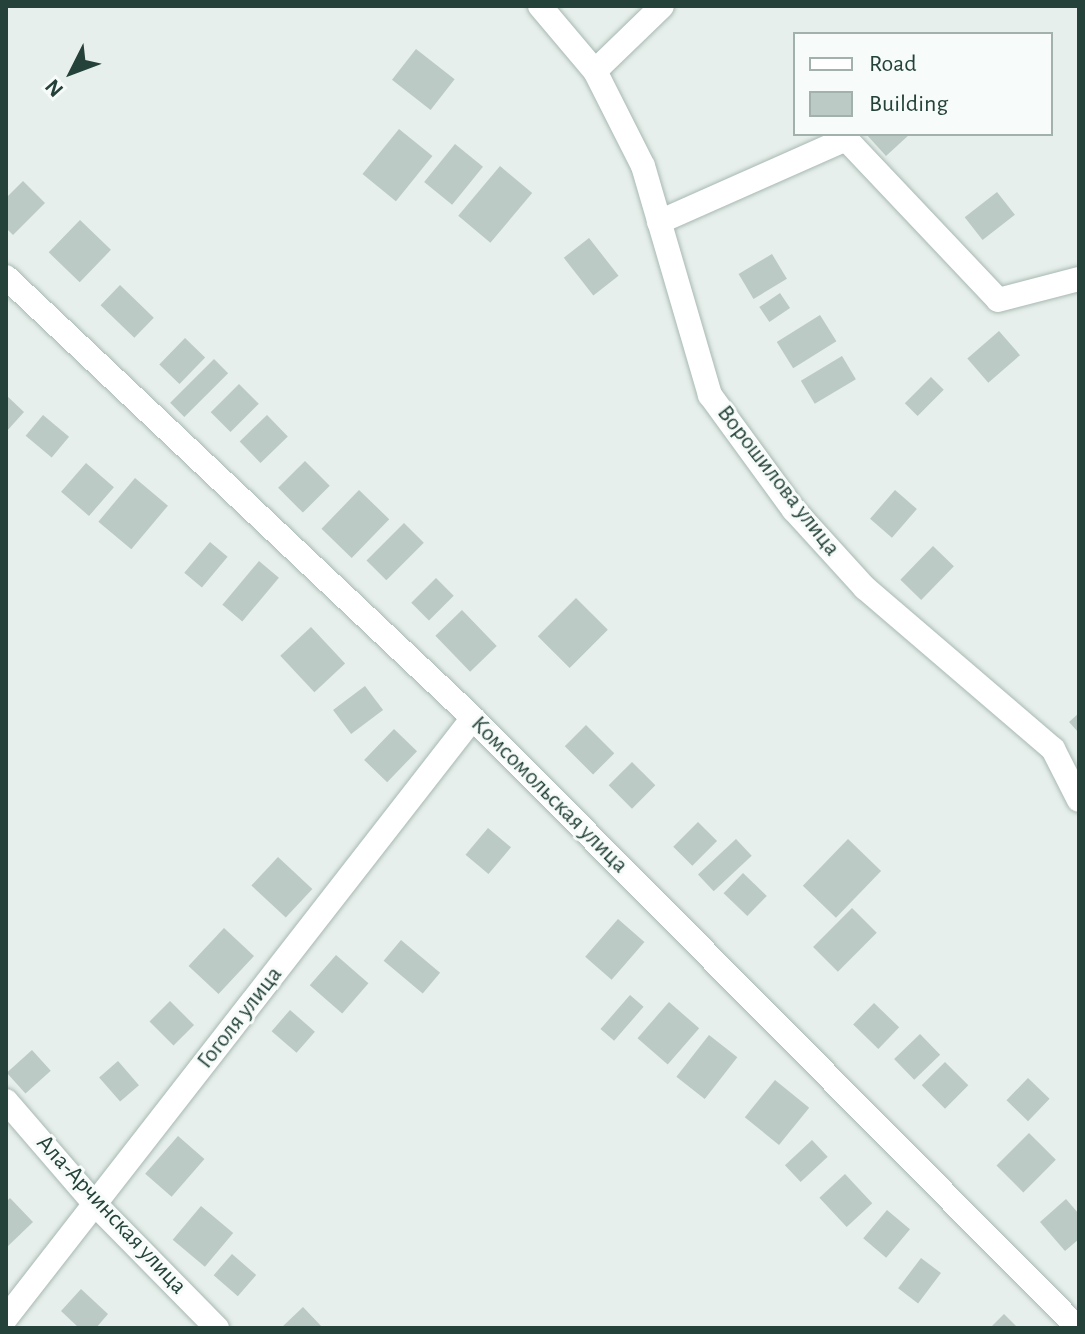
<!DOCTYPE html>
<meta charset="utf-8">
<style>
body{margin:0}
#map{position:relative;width:1085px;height:1334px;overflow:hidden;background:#e6efeb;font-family:"Alegreya Sans",sans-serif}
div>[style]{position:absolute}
.building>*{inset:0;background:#bbcac4;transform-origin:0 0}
.roads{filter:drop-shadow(0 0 2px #a8b8b2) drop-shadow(0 0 2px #a8b8b2)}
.street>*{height:24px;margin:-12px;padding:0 12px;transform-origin:12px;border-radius:12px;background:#fff}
span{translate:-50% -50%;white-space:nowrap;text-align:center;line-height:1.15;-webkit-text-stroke:6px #f7fbf9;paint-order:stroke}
.street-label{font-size:24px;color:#24423a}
.frame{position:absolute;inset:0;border:8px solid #24423a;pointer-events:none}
.legend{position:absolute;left:793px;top:32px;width:260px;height:104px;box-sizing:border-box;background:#f7fbf9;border:2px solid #a3b1ad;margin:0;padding:10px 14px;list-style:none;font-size:24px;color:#24423a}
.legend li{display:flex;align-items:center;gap:16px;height:40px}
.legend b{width:40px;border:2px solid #a3b1ad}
.north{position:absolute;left:32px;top:32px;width:80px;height:80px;-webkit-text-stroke:6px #f7fbf9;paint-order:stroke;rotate:228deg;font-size:22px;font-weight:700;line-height:32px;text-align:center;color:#24423a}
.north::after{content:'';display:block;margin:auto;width:28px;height:36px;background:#24423a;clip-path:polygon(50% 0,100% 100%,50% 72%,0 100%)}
</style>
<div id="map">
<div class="building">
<i style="left:416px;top:49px;width:49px;height:39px;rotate:38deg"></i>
<i style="left:399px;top:129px;width:43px;height:58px;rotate:39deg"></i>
<i style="clip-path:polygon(866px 134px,910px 134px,886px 156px)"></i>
<i style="left:455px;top:144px;width:36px;height:49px;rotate:39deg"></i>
<i style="left:500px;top:166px;width:42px;height:65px;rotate:40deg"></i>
<i style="clip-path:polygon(23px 181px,45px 203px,13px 235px,6px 228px,6px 198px)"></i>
<i style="left:997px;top:192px;width:29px;height:41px;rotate:52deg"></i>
<i style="left:80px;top:220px;width:43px;height:45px;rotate:44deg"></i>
<i style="left:589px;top:238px;width:48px;height:32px;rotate:52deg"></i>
<i style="left:772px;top:254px;width:29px;height:39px;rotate:59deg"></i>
<i style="left:120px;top:285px;width:47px;height:28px;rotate:44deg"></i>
<i style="left:780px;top:293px;width:18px;height:25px;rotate:56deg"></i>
<i style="left:820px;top:315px;width:31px;height:51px;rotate:58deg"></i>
<i style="left:999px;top:331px;width:32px;height:42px;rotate:49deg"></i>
<i style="left:185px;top:338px;width:28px;height:37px;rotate:44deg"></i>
<i style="left:842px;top:356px;width:27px;height:48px;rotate:59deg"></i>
<i style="left:214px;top:359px;width:20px;height:62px;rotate:45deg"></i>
<i style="left:931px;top:377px;width:18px;height:37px;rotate:45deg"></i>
<i style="left:239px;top:384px;width:28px;height:40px;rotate:45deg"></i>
<i style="clip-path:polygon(6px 395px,24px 412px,6px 432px)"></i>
<i style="left:43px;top:415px;width:34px;height:27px;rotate:40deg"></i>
<i style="left:267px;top:415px;width:30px;height:38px;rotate:46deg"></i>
<i style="left:305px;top:461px;width:35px;height:38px;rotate:45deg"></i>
<i style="left:86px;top:463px;width:37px;height:38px;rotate:41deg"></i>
<i style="left:135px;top:478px;width:43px;height:57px;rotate:40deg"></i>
<i style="left:359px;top:490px;width:42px;height:54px;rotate:44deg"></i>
<i style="left:895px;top:490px;width:29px;height:38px;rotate:41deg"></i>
<i style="left:404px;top:523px;width:28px;height:53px;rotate:45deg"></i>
<i style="left:210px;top:542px;width:23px;height:40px;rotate:40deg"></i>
<i style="left:933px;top:546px;width:29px;height:47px;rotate:44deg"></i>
<i style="left:259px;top:561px;width:26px;height:57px;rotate:40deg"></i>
<i style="left:436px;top:578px;width:25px;height:35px;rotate:45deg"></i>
<i style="left:576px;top:598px;width:45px;height:54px;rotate:45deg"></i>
<i style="left:462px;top:610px;width:50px;height:37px;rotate:46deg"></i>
<i style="left:311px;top:627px;width:50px;height:42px;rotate:47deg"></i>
<i style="left:365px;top:686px;width:30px;height:40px;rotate:53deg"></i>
<i style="clip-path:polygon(1079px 713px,1079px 733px,1069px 722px)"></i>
<i style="left:586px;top:725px;width:40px;height:30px;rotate:45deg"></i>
<i style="left:394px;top:729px;width:32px;height:43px;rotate:44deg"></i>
<i style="left:632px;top:762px;width:33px;height:33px;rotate:45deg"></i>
<i style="left:698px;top:822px;width:27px;height:35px;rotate:45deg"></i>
<i style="left:488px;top:828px;width:30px;height:35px;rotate:40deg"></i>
<i style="left:736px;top:839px;width:23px;height:52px;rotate:47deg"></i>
<i style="left:848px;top:839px;width:46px;height:65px;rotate:44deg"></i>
<i style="left:278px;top:857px;width:47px;height:39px;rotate:43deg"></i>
<i style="left:743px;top:873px;width:33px;height:28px;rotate:44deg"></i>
<i style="left:852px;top:908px;width:35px;height:55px;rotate:45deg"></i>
<i style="left:618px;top:919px;width:35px;height:50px;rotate:41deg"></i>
<i style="left:224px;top:928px;width:41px;height:52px;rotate:43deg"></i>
<i style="left:401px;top:940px;width:51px;height:27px;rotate:40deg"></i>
<i style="left:336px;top:955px;width:43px;height:40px;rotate:41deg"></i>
<i style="left:630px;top:995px;width:18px;height:45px;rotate:41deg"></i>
<i style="left:170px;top:1001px;width:34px;height:29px;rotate:45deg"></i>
<i style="left:669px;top:1002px;width:40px;height:48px;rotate:41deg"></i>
<i style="left:874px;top:1003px;width:35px;height:30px;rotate:44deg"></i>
<i style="left:290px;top:1010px;width:33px;height:28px;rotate:41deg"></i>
<i style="left:920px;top:1034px;width:29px;height:36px;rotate:46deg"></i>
<i style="left:709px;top:1035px;width:36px;height:53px;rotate:38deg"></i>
<i style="left:32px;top:1050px;width:28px;height:34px;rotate:48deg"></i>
<i style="left:118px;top:1061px;width:32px;height:25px;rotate:49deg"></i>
<i style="left:945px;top:1062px;width:33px;height:33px;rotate:45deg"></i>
<i style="left:1028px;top:1078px;width:30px;height:31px;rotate:44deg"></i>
<i style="left:775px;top:1080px;width:44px;height:48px;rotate:39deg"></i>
<i style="left:1029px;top:1133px;width:38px;height:46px;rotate:45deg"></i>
<i style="left:178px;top:1136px;width:35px;height:50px;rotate:41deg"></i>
<i style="left:812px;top:1140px;width:23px;height:37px;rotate:47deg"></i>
<i style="left:845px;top:1174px;width:40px;height:35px;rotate:47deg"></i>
<i style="clip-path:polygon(10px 1198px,33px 1222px,6px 1248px,6px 1202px)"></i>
<i style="clip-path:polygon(1066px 1199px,1079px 1214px,1079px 1239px,1065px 1251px,1040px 1222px)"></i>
<i style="left:201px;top:1206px;width:42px;height:44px;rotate:40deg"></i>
<i style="left:887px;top:1210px;width:30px;height:37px;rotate:40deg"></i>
<i style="left:232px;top:1254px;width:32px;height:28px;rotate:41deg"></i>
<i style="left:921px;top:1258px;width:25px;height:38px;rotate:37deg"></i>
<i style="clip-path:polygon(81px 1289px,108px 1314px,96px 1328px,79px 1328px,61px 1311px)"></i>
<i style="clip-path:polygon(303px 1307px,323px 1328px,281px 1328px)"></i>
<i style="clip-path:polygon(1004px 1314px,1018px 1328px,990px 1328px)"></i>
</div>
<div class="roads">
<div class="street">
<i style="left:540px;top:6px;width:85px;rotate:49.8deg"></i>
<i style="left:595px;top:71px;width:106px;rotate:63.2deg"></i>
<i style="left:643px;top:166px;width:239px;rotate:73.7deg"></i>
<i style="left:710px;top:395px;width:142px;rotate:53.9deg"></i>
<i style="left:794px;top:510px;width:105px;rotate:47.7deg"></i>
<i style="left:865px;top:588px;width:248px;rotate:40.6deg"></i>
<i style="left:1053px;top:749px;width:57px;rotate:63deg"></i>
<i style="left:595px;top:71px;width:93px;rotate:-44.1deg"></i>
<i style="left:659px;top:222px;width:205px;rotate:-23.9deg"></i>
<i style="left:846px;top:139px;width:221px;rotate:46.6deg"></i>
<i style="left:998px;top:300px;width:84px;rotate:-14.5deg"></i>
<i style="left:6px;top:277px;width:642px;rotate:43.36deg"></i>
<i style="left:473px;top:718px;width:859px;rotate:45.24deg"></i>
<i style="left:6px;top:1101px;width:136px;rotate:49.2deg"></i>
<i style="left:95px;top:1204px;width:174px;rotate:45.5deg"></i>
<i style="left:6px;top:1318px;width:760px;rotate:-52.11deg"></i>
</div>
</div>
<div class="street-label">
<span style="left:778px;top:481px;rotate:52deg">Ворошилова улица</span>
<span style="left:549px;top:795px;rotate:45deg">Комсомольская улица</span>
<span style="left:240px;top:1018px;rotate:-52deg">Гоголя улица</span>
<span style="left:111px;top:1215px;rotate:47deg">Ала-Арчинская улица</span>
</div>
<div class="frame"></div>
<ul class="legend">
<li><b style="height:10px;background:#fff"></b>Road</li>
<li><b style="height:22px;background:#bbcac4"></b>Building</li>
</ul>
<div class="north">N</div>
</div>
